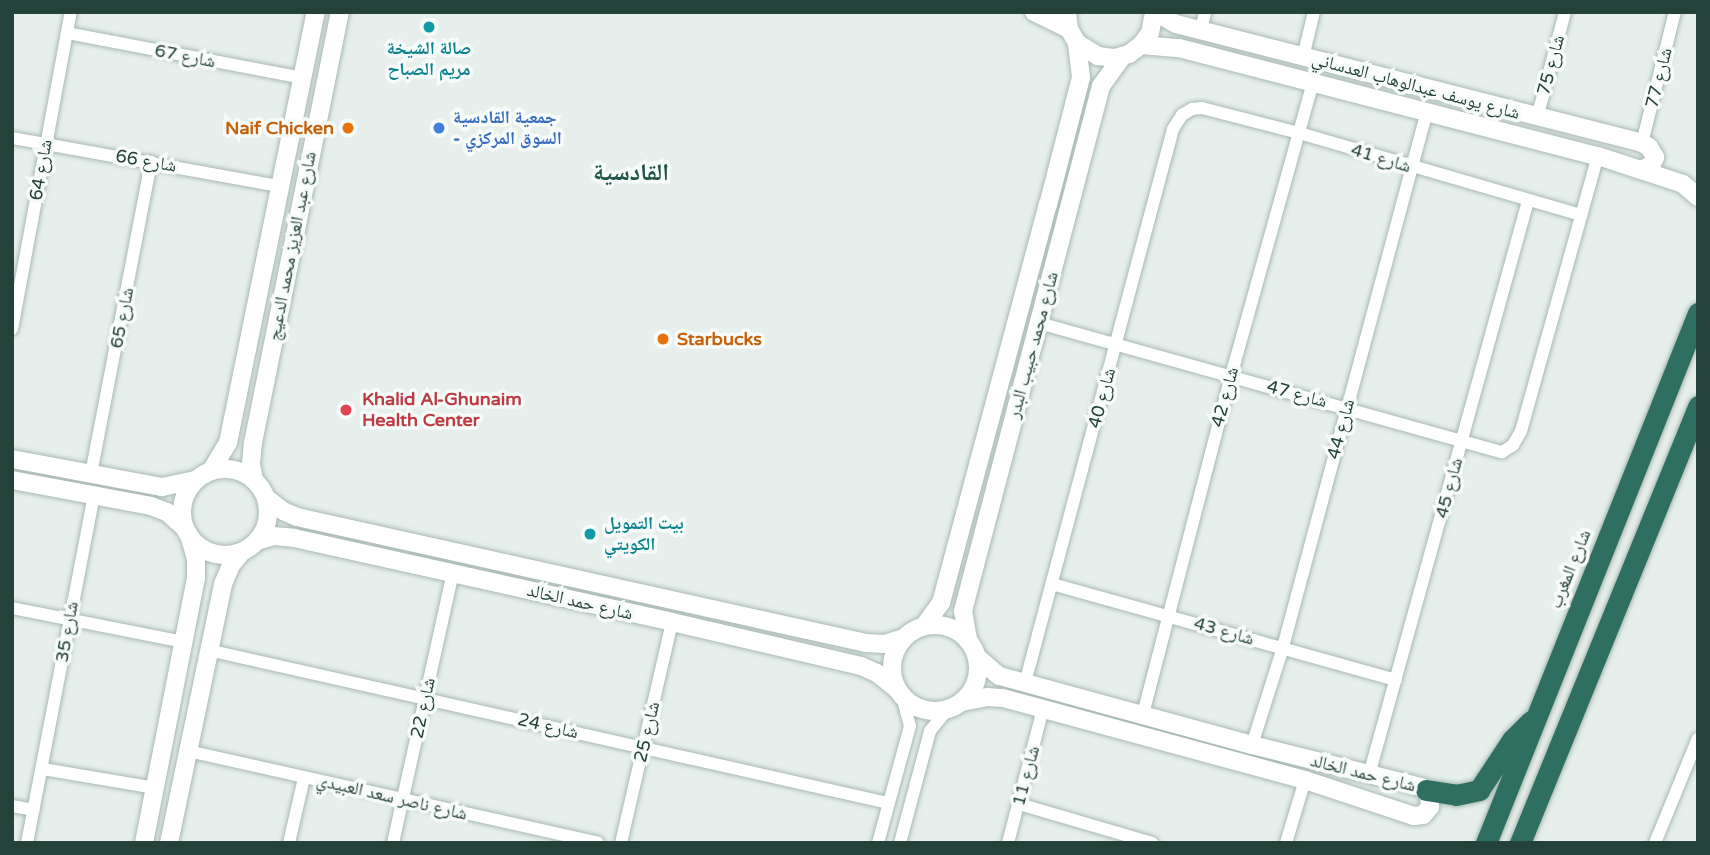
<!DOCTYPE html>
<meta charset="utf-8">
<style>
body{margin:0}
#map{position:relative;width:1710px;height:855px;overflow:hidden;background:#e6efeb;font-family:"Varela Round","Noto Naskh Arabic",sans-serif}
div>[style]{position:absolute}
.roads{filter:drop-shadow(0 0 2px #a8b8b2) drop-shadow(0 0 2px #a8b8b2)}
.street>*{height:12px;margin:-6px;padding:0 6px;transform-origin:6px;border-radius:6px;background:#fff}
.secondary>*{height:18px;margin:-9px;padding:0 9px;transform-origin:9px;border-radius:9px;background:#fff}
.secondary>.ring{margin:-9px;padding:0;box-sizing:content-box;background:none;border:18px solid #fff;border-radius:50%}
.highway>*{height:21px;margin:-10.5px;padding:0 10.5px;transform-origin:10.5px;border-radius:10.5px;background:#2f6f62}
.dots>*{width:19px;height:19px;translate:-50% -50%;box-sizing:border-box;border:4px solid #f7fbf9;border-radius:50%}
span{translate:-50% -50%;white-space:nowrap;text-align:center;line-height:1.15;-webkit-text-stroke:7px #f7fbf9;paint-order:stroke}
.culture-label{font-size:18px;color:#0d838f;font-weight:700}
.left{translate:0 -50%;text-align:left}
.street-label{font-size:18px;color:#24423a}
.shop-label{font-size:18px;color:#366cbe;font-weight:700}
.food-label{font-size:18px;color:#c56008;font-weight:700}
.right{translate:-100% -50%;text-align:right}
.health-label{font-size:18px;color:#be3a42;font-weight:700}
.district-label{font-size:24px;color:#1f5548;font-weight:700}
.frame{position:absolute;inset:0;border:14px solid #24423a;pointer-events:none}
</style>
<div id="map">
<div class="roads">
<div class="street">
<i style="left:1201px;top:30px;width:18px;rotate:-77deg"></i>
<i style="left:67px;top:33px;width:239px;rotate:10.8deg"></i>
<i style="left:1303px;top:57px;width:46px;rotate:-76.3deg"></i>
<i style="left:1537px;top:118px;width:110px;rotate:-75.2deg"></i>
<i style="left:12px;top:138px;width:271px;rotate:10.2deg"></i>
<i style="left:1642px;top:143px;width:135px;rotate:-75.9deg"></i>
<i style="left:1039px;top:323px;width:481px;rotate:15.6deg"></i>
<i style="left:1502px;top:452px;width:13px;rotate:-32deg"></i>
<i style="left:1513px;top:445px;width:16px;rotate:-60deg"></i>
<i style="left:1521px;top:431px;width:286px;rotate:-74.4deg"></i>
<i style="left:12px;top:329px;width:322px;rotate:-79.5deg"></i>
<i style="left:91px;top:474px;width:318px;rotate:-79.1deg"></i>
<i style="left:1052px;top:584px;width:357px;rotate:15.6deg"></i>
<i style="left:12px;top:608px;width:175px;rotate:11.2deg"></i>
<i style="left:208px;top:650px;width:697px;rotate:12.68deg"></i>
<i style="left:1025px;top:683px;width:573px;rotate:-75.04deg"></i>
<i style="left:1173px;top:129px;width:17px;rotate:-57deg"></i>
<i style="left:1182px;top:115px;width:12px;rotate:-31deg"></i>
<i style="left:1192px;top:109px;width:10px;rotate:-6deg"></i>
<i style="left:1202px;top:108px;width:100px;rotate:14.5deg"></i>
<i style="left:1299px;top:133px;width:294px;rotate:16.2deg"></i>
<i style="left:1143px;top:714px;width:349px;rotate:-75.4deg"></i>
<i style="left:1231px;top:376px;width:305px;rotate:-74.4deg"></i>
<i style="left:1252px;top:745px;width:103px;rotate:-72.4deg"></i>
<i style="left:1283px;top:647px;width:555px;rotate:-74.96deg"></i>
<i style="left:188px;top:751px;width:420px;rotate:12.6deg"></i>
<i style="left:43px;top:769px;width:114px;rotate:9.6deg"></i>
<i style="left:1369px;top:775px;width:596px;rotate:-74.52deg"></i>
<i style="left:1019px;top:804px;width:139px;rotate:16.3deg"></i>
<i style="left:12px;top:806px;width:22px;rotate:10deg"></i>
<i style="left:27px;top:843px;width:353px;rotate:-79.1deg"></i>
<i style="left:289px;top:843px;width:67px;rotate:-77deg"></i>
<i style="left:393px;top:843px;width:277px;rotate:-77.5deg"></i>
<i style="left:621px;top:843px;width:227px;rotate:-77deg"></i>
<i style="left:878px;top:843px;width:121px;rotate:-74.7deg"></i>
<i style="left:910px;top:726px;width:31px;rotate:-105deg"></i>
<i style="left:900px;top:843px;width:116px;rotate:-75deg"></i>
<i style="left:930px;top:731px;width:27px;rotate:-51deg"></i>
<i style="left:1008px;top:843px;width:138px;rotate:-75.4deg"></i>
<i style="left:1286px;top:843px;width:66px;rotate:-73.2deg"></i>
<i style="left:1655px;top:843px;width:113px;rotate:-67.7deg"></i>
</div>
<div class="secondary">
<i style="left:1034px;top:12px;width:39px;rotate:26deg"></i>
<i style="left:1067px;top:12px;width:17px;rotate:83deg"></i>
<i style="left:1069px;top:29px;width:16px;rotate:60deg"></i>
<i style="left:1077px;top:43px;width:25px;rotate:32deg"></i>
<i style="left:1098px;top:56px;width:17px;rotate:7deg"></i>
<i style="left:1115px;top:58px;width:15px;rotate:-16deg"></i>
<i style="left:1129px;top:54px;width:15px;rotate:-37deg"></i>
<i style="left:1141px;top:45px;width:15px;rotate:-53deg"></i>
<i style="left:1150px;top:33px;width:21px;rotate:-79deg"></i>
<i style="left:1155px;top:12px;width:24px;rotate:30deg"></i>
<i style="left:1176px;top:24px;width:481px;rotate:14.3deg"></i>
<i style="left:1642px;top:143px;width:8px;rotate:30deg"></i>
<i style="left:1649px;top:147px;width:12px;rotate:59deg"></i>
<i style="left:1655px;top:157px;width:10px;rotate:114deg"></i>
<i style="left:1651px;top:166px;width:9px;rotate:162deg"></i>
<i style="left:1141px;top:45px;width:38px;rotate:5deg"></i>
<i style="left:1179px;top:48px;width:433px;rotate:14.5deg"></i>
<i style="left:1598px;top:156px;width:89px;rotate:18.2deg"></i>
<i style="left:1683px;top:184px;width:20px;rotate:41deg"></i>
<i style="left:12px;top:459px;width:153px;rotate:10.6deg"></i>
<i style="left:162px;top:487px;width:35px;rotate:-12deg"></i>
<i class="ring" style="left:182px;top:469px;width:68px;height:68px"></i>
<i style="left:211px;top:471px;width:33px;rotate:-59deg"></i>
<i style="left:228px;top:443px;width:440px;rotate:-78.5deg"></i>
<i style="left:12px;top:480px;width:141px;rotate:10.6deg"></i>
<i style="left:151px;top:506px;width:17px;rotate:21deg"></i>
<i style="left:167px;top:512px;width:25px;rotate:42deg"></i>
<i style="left:254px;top:480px;width:16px;rotate:-101deg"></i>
<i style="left:251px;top:464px;width:21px;rotate:-85deg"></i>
<i style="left:253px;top:443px;width:440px;rotate:-78.6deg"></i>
<i style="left:266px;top:498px;width:21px;rotate:37deg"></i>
<i style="left:283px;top:511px;width:15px;rotate:23deg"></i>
<i style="left:297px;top:517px;width:583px;rotate:12.49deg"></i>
<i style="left:866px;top:643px;width:18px;rotate:3deg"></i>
<i style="left:884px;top:644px;width:21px;rotate:-17deg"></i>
<i style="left:257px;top:541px;width:17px;rotate:-17deg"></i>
<i style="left:273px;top:536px;width:21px;rotate:5deg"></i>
<i style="left:294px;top:538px;width:387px;rotate:12.5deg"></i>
<i style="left:672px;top:622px;width:194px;rotate:13.1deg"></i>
<i style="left:861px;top:666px;width:17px;rotate:24deg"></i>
<i style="left:877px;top:673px;width:26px;rotate:39deg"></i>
<i class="ring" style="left:892px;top:625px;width:68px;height:68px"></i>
<i style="left:924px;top:626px;width:29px;rotate:-54deg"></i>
<i style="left:941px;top:603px;width:412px;rotate:-75deg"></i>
<i style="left:1048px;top:205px;width:132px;rotate:-75.5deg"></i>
<i style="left:1081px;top:77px;width:34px;rotate:-97deg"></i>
<i style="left:968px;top:639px;width:28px;rotate:-100deg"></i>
<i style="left:963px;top:611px;width:543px;rotate:-75.27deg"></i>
<i style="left:1101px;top:86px;width:37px;rotate:-54deg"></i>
<i style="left:962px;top:702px;width:25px;rotate:-11deg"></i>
<i style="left:987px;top:697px;width:16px;rotate:4deg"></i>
<i style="left:1003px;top:698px;width:313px;rotate:15.2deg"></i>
<i style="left:1305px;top:780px;width:115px;rotate:18.3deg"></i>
<i style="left:1414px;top:816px;width:9px;rotate:-6deg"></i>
<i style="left:1423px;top:815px;width:11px;rotate:-49deg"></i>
<i style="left:1430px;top:807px;width:12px;rotate:-95deg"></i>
<i style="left:1429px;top:795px;width:11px;rotate:-135deg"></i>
<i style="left:1421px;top:787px;width:174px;rotate:-166deg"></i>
<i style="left:1252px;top:745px;width:262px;rotate:-164.7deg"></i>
<i style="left:999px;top:676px;width:29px;rotate:-139deg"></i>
<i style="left:144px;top:843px;width:269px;rotate:-78.9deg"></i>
<i style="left:196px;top:579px;width:20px;rotate:-90deg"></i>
<i style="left:196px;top:559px;width:25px;rotate:-106deg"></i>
<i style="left:169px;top:843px;width:265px;rotate:-78.2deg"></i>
<i style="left:223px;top:584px;width:21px;rotate:-67deg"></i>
<i style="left:231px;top:565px;width:17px;rotate:-50deg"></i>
</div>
<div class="highway">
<i style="left:1426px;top:790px;width:30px;rotate:9deg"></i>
<i style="left:1456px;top:795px;width:24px;rotate:-12deg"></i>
<i style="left:1479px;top:790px;width:60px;rotate:-56.6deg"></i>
<i style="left:1512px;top:740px;width:27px;rotate:-45deg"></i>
<i style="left:1486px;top:843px;width:571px;rotate:-68.2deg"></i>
<i style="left:1520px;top:843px;width:472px;rotate:-67.8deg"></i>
</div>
</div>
<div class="dots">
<i style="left:429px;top:27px;background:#0f9aa8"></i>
<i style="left:348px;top:128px;background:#e8710a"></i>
<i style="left:439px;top:128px;background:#3f7fe0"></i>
<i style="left:663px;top:339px;background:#e8710a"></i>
<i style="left:346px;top:410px;background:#e0444e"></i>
<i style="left:590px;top:534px;background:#0f9aa8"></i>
</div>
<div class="culture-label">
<span style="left:429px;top:59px">صالة الشيخة<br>مريم الصباح</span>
<span class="left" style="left:604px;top:534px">بيت التمويل<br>الكويتي</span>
</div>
<div class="street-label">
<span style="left:185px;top:56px;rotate:11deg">شارع 67</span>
<span style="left:1551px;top:65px;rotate:-75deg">شارع 75</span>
<span style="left:1659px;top:78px;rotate:-76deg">شارع 77</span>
<span style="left:1416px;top:86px;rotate:15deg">شارع يوسف عبدالوهاب العدساني</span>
<span style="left:1381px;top:158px;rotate:17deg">شارع 41</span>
<span style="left:146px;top:161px;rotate:10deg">شارع 66</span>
<span style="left:41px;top:170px;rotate:-80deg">شارع 64</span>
<span style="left:292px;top:246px;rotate:-79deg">شارع عبد العزيز محمد الدعيج</span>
<span style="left:122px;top:318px;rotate:-79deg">شارع 65</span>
<span style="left:1033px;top:345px;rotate:-75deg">شارع محمد حبيب البدر</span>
<span style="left:1297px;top:394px;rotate:15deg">شارع 47</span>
<span style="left:1225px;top:397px;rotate:-75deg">شارع 42</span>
<span style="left:1102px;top:398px;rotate:-75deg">شارع 40</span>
<span style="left:1341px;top:429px;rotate:-75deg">شارع 44</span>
<span style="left:1449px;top:488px;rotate:-75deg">شارع 45</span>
<span style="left:1570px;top:569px;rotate:-68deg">شارع المغرب</span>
<span style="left:580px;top:602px;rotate:13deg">شارع حمد الخالد</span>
<span style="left:1224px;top:631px;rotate:16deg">شارع 43</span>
<span style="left:67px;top:632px;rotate:-80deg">شارع 35</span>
<span style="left:423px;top:708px;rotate:-78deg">شارع 22</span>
<span style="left:548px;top:726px;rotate:13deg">شارع 24</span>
<span style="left:647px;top:732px;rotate:-77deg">شارع 25</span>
<span style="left:1363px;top:773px;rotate:14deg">شارع حمد الخالد</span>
<span style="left:1026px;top:776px;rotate:-75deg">شارع 11</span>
<span style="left:392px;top:797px;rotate:13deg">شارع ناصر سعد العبيدي</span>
</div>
<div class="shop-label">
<span class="left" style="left:453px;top:128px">جمعية القادسية<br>- السوق المركزي</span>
</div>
<div class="food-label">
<span class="right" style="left:334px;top:128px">Naif Chicken</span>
<span class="left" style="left:677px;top:339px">Starbucks</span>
</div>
<div class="health-label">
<span class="left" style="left:362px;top:410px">Khalid Al-Ghunaim<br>Health Center</span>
</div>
<div class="district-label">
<span style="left:631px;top:173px">القادسية</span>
</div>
<div class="frame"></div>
</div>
